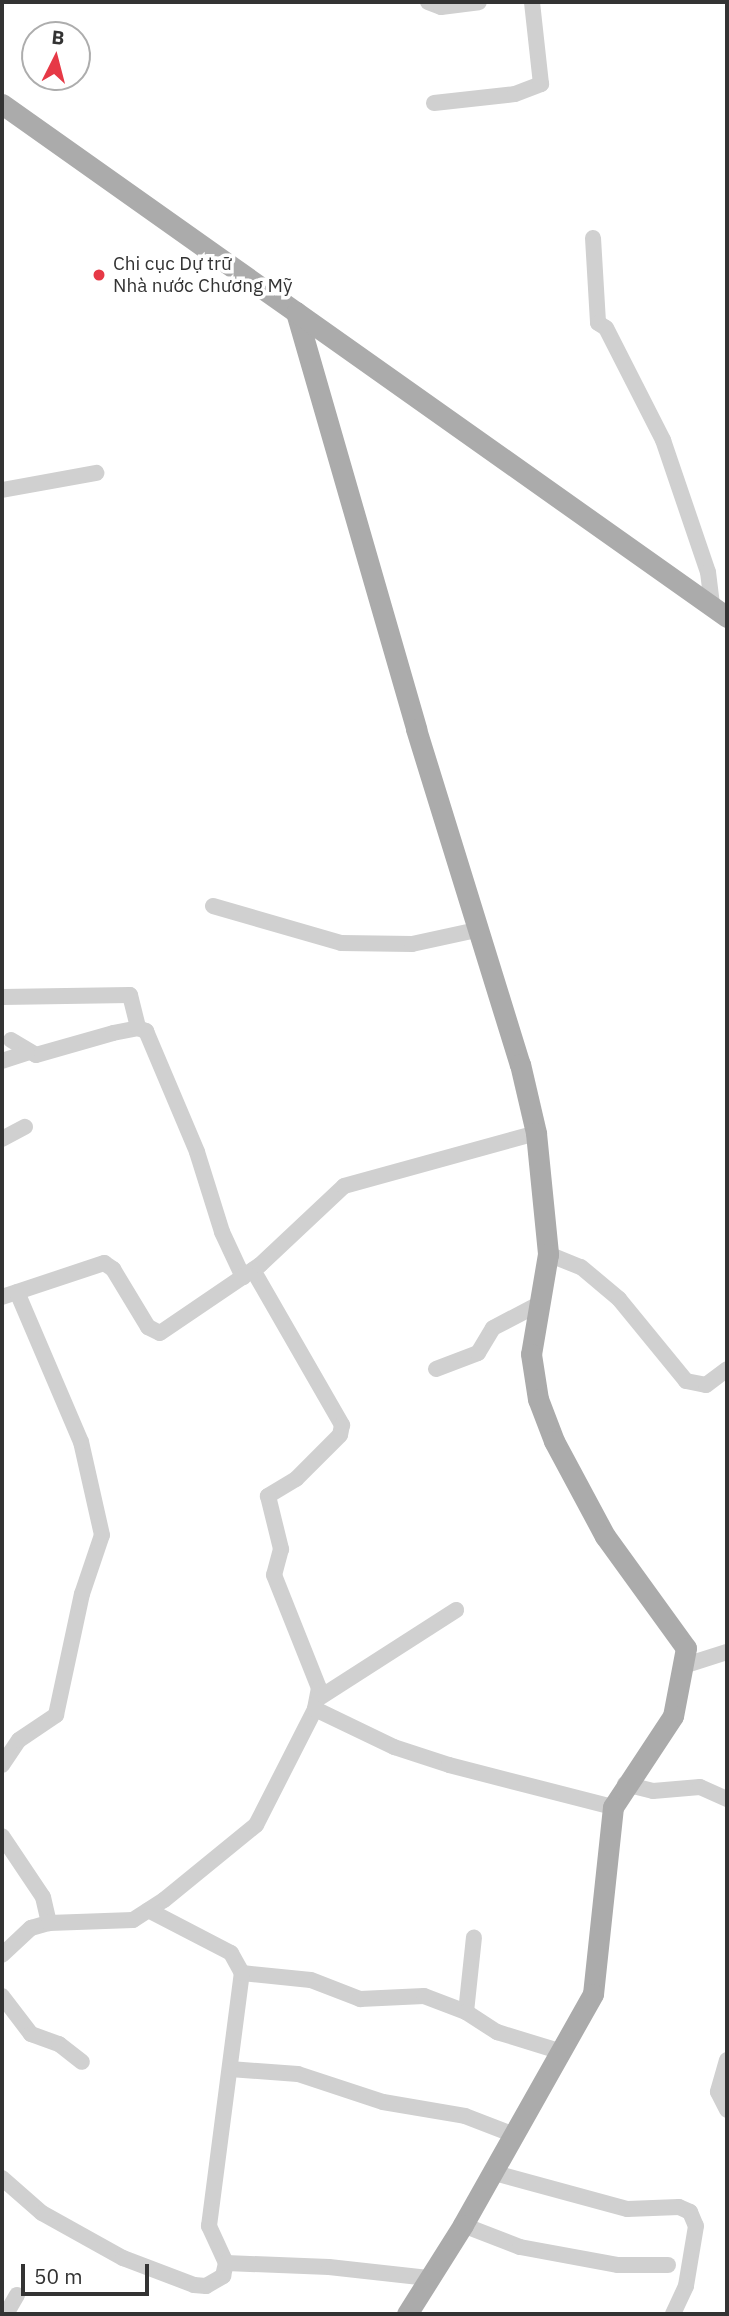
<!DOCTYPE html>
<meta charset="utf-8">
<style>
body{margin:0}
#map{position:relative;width:729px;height:2316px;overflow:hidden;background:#fff;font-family:"IBM Plex Sans",sans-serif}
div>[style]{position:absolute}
.minor>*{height:16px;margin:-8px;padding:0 8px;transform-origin:8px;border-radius:8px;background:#d0d0d0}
.major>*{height:21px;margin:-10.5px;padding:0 10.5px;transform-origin:10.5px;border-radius:10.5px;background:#ababab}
.dots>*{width:19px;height:19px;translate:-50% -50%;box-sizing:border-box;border:4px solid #fff;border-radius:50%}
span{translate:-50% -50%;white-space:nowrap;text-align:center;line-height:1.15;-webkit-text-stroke:7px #fff;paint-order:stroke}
.poi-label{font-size:19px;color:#333}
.left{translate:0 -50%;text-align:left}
.frame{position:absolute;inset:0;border:4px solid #333;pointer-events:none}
.north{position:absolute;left:21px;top:21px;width:70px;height:70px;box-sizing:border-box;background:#fff;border:2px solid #adadad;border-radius:50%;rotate:6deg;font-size:19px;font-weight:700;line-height:28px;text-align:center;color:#333}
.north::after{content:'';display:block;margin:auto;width:24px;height:32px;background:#e63946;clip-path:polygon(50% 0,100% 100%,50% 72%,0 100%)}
.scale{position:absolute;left:21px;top:2264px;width:128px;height:32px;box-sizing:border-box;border:4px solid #333;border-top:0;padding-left:9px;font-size:21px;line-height:24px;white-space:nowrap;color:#333;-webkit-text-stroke:5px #fff;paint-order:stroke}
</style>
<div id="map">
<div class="minor">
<i style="left:428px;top:2px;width:14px;rotate:21deg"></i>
<i style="left:441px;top:7px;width:38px;rotate:-7deg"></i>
<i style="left:434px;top:103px;width:81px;rotate:-6.3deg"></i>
<i style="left:515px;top:94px;width:28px;rotate:-21deg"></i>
<i style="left:541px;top:84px;width:82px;rotate:-96.3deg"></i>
<i style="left:593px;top:238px;width:85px;rotate:86.6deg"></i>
<i style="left:598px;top:323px;width:9px;rotate:32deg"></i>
<i style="left:606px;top:328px;width:126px;rotate:63deg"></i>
<i style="left:663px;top:440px;width:139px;rotate:71.2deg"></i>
<i style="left:708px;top:572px;width:35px;rotate:83deg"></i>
<i style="left:2px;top:490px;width:96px;rotate:-10.3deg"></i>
<i style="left:213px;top:906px;width:133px;rotate:16.1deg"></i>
<i style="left:341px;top:943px;width:71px;rotate:0.8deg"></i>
<i style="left:412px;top:944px;width:66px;rotate:-12.2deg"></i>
<i style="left:2px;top:997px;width:128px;rotate:-0.9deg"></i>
<i style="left:130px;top:995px;width:34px;rotate:76deg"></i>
<i style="left:11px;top:1040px;width:29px;rotate:31deg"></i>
<i style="left:36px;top:1055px;width:80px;rotate:-15.9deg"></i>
<i style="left:113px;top:1033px;width:25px;rotate:-11deg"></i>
<i style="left:138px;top:1028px;width:9px;rotate:21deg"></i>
<i style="left:146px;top:1031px;width:131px;rotate:67.1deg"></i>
<i style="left:197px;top:1152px;width:84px;rotate:72.6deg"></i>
<i style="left:222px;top:1232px;width:50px;rotate:65deg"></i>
<i style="left:2px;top:1061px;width:26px;rotate:-18deg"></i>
<i style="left:2px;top:1139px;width:26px;rotate:-28deg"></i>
<i style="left:548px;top:1254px;width:35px;rotate:22deg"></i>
<i style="left:581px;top:1267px;width:50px;rotate:40.1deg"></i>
<i style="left:619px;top:1299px;width:106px;rotate:50.7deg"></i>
<i style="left:686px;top:1381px;width:20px;rotate:11deg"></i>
<i style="left:706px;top:1385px;width:26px;rotate:-37deg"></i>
<i style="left:253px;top:1270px;width:179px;rotate:60.1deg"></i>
<i style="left:342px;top:1425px;width:10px;rotate:101deg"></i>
<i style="left:340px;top:1435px;width:62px;rotate:135deg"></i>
<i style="left:296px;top:1479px;width:33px;rotate:149deg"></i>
<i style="left:268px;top:1496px;width:55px;rotate:76.2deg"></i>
<i style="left:281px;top:1549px;width:27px;rotate:105deg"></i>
<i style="left:274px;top:1575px;width:122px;rotate:68.3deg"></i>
<i style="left:319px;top:1688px;width:21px;rotate:101deg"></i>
<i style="left:2px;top:1297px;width:108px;rotate:-18.4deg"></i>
<i style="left:104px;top:1263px;width:11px;rotate:34deg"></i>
<i style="left:113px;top:1269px;width:68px;rotate:58.9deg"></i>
<i style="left:148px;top:1327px;width:13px;rotate:27deg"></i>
<i style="left:160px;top:1333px;width:121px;rotate:-34.2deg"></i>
<i style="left:260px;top:1265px;width:115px;rotate:-43.2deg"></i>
<i style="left:344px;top:1186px;width:199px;rotate:-15.4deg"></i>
<i style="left:436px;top:1369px;width:45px;rotate:-20.9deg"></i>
<i style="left:478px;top:1353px;width:29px;rotate:-59deg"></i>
<i style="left:493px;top:1328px;width:50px;rotate:-27.6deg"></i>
<i style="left:686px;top:1665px;width:43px;rotate:-17.6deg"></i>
<i style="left:319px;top:1698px;width:163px;rotate:-32.7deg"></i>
<i style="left:2px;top:1765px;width:30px;rotate:-56deg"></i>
<i style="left:19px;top:1740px;width:45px;rotate:-34deg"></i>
<i style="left:56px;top:1715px;width:124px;rotate:-77.9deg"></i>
<i style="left:82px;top:1594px;width:62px;rotate:-71.3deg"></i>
<i style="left:102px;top:1535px;width:95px;rotate:-102.7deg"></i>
<i style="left:81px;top:1442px;width:163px;rotate:-113.1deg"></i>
<i style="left:625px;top:1784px;width:29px;rotate:14deg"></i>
<i style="left:653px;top:1791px;width:47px;rotate:-4.9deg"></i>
<i style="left:700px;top:1787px;width:30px;rotate:24deg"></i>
<i style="left:2px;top:1836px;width:73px;rotate:56.1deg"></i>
<i style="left:43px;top:1897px;width:27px;rotate:77deg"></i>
<i style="left:2px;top:1955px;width:40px;rotate:-43deg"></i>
<i style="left:31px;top:1928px;width:19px;rotate:-16deg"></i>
<i style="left:49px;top:1923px;width:84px;rotate:-2deg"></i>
<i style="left:133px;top:1920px;width:37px;rotate:-33deg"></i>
<i style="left:164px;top:1900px;width:119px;rotate:-39.2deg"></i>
<i style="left:256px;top:1825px;width:130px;rotate:-63deg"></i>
<i style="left:315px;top:1709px;width:88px;rotate:25.7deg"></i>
<i style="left:394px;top:1747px;width:58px;rotate:18.1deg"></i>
<i style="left:449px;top:1765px;width:169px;rotate:14.4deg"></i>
<i style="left:242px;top:1973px;width:69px;rotate:5.8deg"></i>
<i style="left:311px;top:1980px;width:53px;rotate:21.2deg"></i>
<i style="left:360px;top:1999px;width:64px;rotate:-2.7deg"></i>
<i style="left:424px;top:1996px;width:45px;rotate:20.9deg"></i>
<i style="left:466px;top:2012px;width:75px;rotate:-83.9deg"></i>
<i style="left:2px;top:1996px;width:48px;rotate:52.7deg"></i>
<i style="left:31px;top:2034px;width:30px;rotate:20deg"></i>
<i style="left:59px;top:2044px;width:29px;rotate:38deg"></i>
<i style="left:466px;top:2012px;width:37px;rotate:33deg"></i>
<i style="left:497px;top:2032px;width:68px;rotate:17.1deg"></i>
<i style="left:727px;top:2060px;width:33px;rotate:106deg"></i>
<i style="left:718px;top:2092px;width:20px;rotate:63deg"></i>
<i style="left:230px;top:2069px;width:68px;rotate:4.2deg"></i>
<i style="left:298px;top:2074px;width:89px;rotate:18.2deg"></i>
<i style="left:383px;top:2102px;width:83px;rotate:9.7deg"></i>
<i style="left:465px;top:2116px;width:50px;rotate:21deg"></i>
<i style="left:491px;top:2172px;width:141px;rotate:15.2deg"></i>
<i style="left:627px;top:2209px;width:52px;rotate:-2.2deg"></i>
<i style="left:679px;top:2207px;width:12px;rotate:24deg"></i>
<i style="left:690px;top:2212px;width:15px;rotate:67deg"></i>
<i style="left:696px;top:2226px;width:61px;rotate:99.5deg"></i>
<i style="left:686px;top:2286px;width:31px;rotate:115deg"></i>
<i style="left:2px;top:2178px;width:53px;rotate:41.2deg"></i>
<i style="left:42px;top:2213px;width:93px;rotate:29.1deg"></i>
<i style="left:123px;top:2258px;width:76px;rotate:20.8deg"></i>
<i style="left:194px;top:2285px;width:12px;rotate:5deg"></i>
<i style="left:206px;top:2286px;width:20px;rotate:-30deg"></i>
<i style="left:223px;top:2276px;width:13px;rotate:-77deg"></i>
<i style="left:226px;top:2263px;width:41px;rotate:-114.7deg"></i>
<i style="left:209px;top:2226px;width:255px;rotate:-82.6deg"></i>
<i style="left:242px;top:1973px;width:23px;rotate:-119deg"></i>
<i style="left:231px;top:1953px;width:93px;rotate:-152.6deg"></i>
<i style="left:463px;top:2225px;width:61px;rotate:21.1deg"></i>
<i style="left:520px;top:2247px;width:100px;rotate:10.4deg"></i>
<i style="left:618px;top:2265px;width:50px"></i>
<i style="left:226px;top:2263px;width:103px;rotate:2.2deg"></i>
<i style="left:329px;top:2267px;width:100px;rotate:6.3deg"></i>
<i style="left:6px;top:2314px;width:22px;rotate:-60deg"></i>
</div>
<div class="major">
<i style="left:2px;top:104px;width:360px;rotate:35.3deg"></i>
<i style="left:296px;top:312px;width:434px;rotate:73.9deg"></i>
<i style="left:416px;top:729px;width:351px;rotate:72.8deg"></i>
<i style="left:520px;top:1064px;width:71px;rotate:76.9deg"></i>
<i style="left:536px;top:1133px;width:122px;rotate:84.3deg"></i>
<i style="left:548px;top:1254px;width:101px;rotate:99.6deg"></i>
<i style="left:531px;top:1354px;width:46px;rotate:81.2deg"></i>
<i style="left:538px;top:1399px;width:45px;rotate:69.1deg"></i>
<i style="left:554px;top:1441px;width:108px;rotate:61.8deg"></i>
<i style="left:605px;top:1536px;width:138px;rotate:54.1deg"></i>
<i style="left:686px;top:1648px;width:69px;rotate:100.8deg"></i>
<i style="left:673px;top:1716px;width:109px;rotate:123.4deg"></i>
<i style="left:613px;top:1807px;width:188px;rotate:96.1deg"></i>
<i style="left:593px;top:1994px;width:265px;rotate:119.4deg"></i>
<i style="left:463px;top:2225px;width:105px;rotate:122.2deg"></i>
<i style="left:296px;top:312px;width:528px;rotate:35.29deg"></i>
</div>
<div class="dots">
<i style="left:99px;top:275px;background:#e63946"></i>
</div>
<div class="poi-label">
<span class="left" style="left:113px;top:275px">Chi cục Dự trữ<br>Nhà nước Chương Mỹ</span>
</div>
<div class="frame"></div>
<div class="north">B</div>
<div class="scale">50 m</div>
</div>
